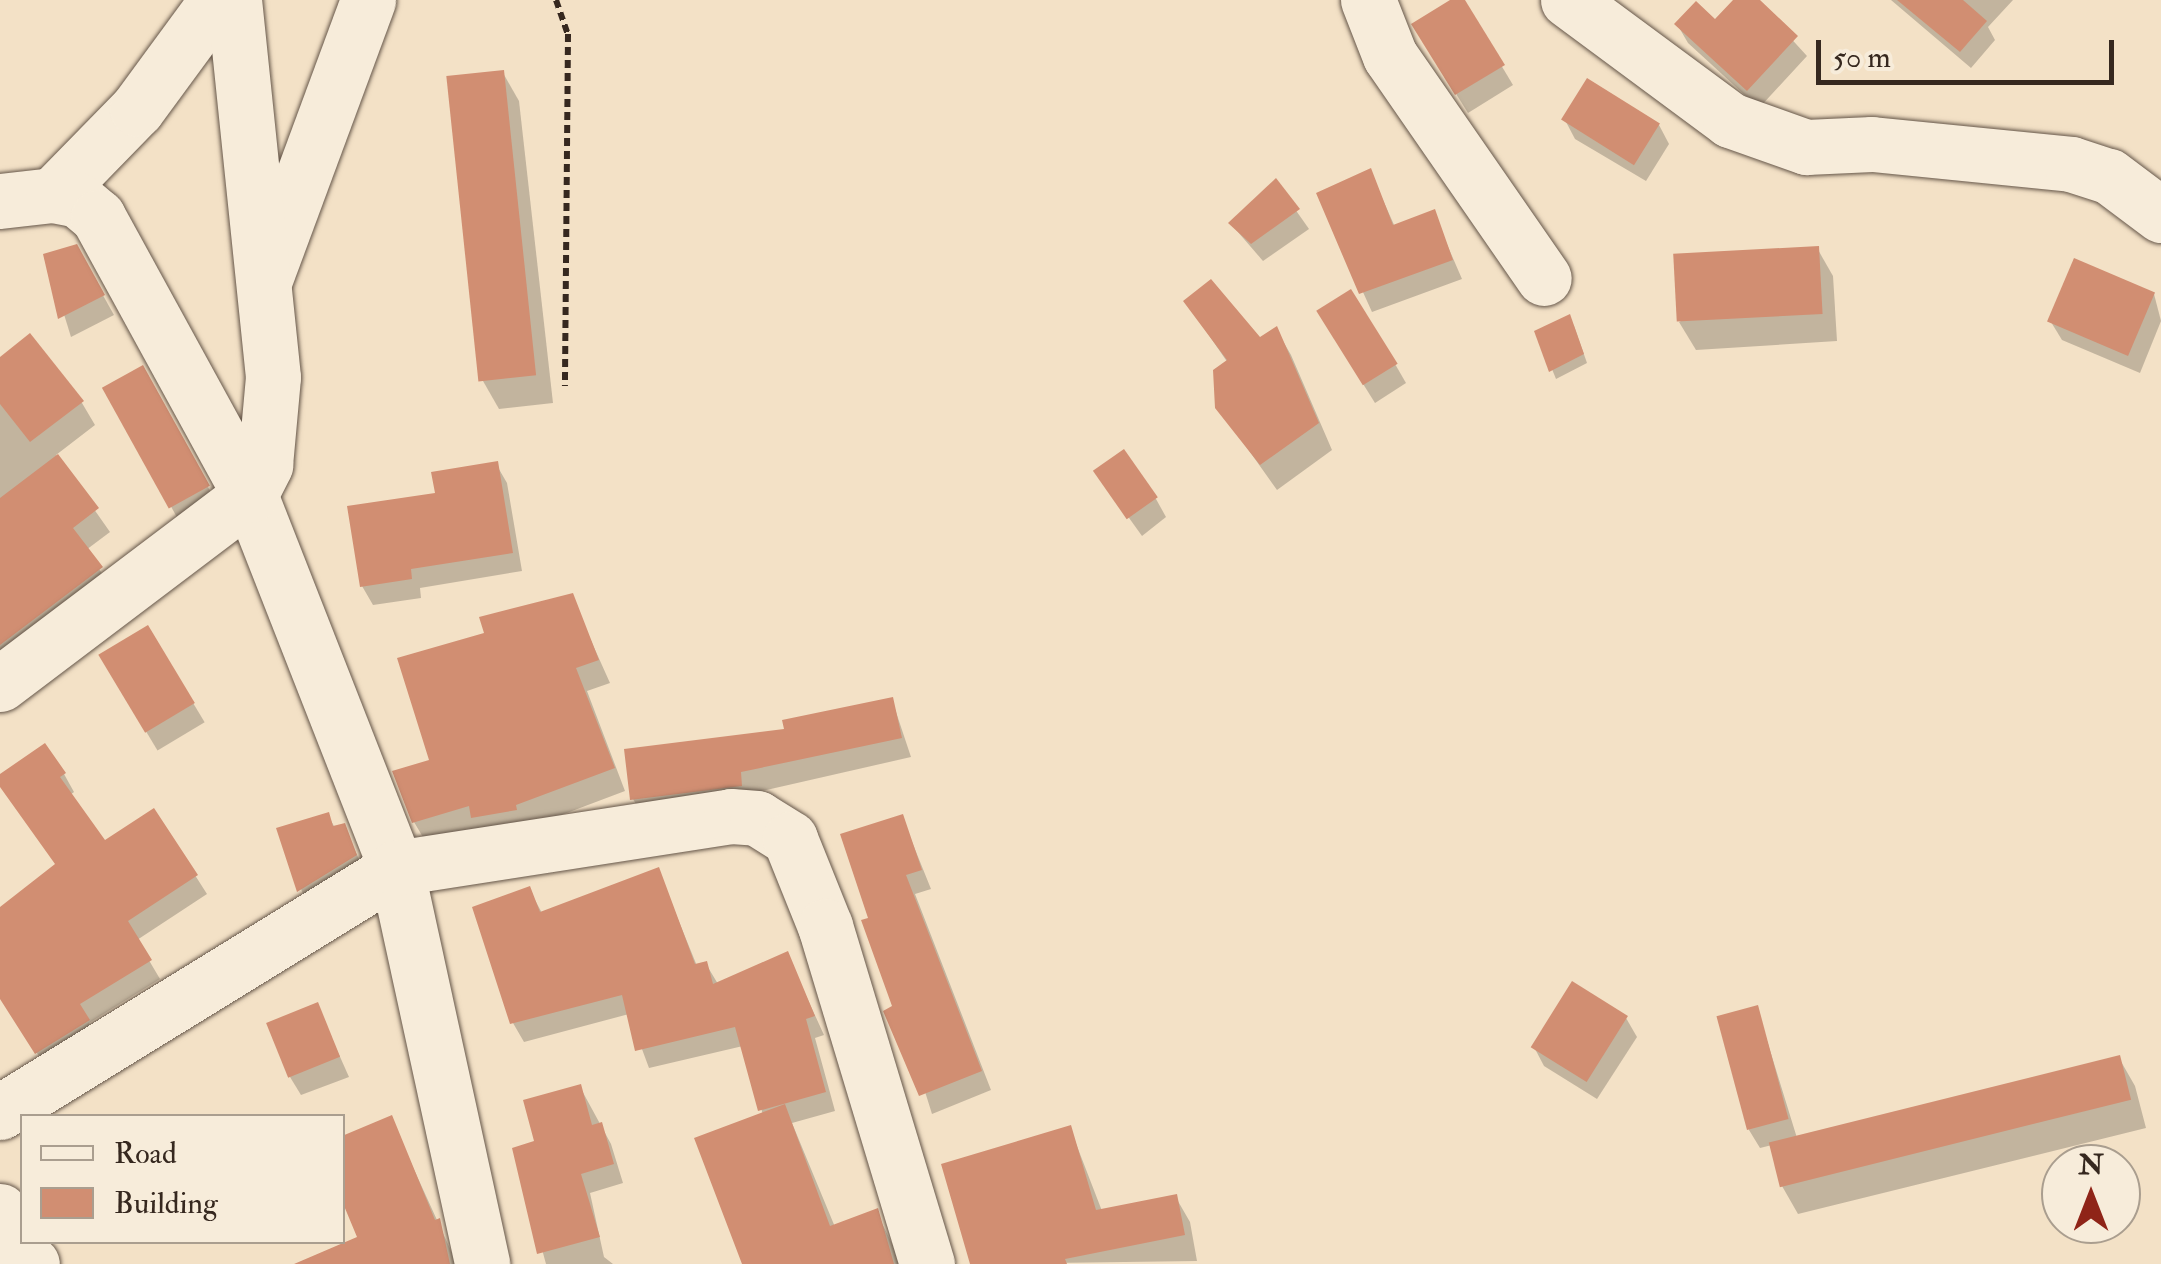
<!DOCTYPE html>
<style>
body{margin:0}
#map{position:relative;width:2161px;height:1264px;overflow:hidden;background:#f3e1c6;font-family:"IM FELL Double Pica",serif}
div>[style]{position:absolute}
.shadow>*{inset:0;background:#0003;transform-origin:0 0}
.building>*{inset:0;background:#d18e72;transform-origin:0 0}
.path>*{height:6px;margin-top:-3px;transform-origin:0;background:repeating-linear-gradient(90deg,#36281f 0 8px,transparent 0 13px)}
.roads{filter:drop-shadow(0 0 2px #655649) drop-shadow(0 0 2px #655649)}
.minor>*{height:55px;margin:-27.5px;padding:0 27.5px;transform-origin:27.5px;border-radius:27.5px;background:#f7ecda}
span{translate:-50% -50%;white-space:nowrap;text-align:center;line-height:1.15;-webkit-text-stroke:8px #f7ecda;paint-order:stroke}
.legend{position:absolute;left:20px;top:1114px;width:325px;height:130px;box-sizing:border-box;background:#f7ecda;border:2px solid #aa9e8f;margin:0;padding:12px 18px;list-style:none;font-size:30px;color:#36281f}
.legend li{display:flex;align-items:center;gap:20px;height:50px}
.legend b{width:50px;border:2px solid #aa9e8f}
.north{position:absolute;left:2041px;top:1144px;width:100px;height:100px;box-sizing:border-box;background:#f7ecda;border:2px solid #aa9e8f;border-radius:50%;rotate:0deg;font-size:28px;font-weight:700;line-height:40px;text-align:center;color:#36281f}
.north::after{content:'';display:block;margin:auto;width:35px;height:45px;background:#8f2418;clip-path:polygon(50% 0,100% 100%,50% 72%,0 100%)}
.scale{position:absolute;left:1816px;top:40px;width:298px;height:45px;box-sizing:border-box;border:5px solid #36281f;border-top:0;padding-left:12px;font-size:30px;line-height:35px;white-space:nowrap;color:#36281f;-webkit-text-stroke:8px #f7ecda;paint-order:stroke}
</style>
<div id="map">
<div class="shadow">
<i style="clip-path:polygon(1455px 0,1462px 0,1513px 85px,1468px 113px,1425px 44px)"></i>
<i style="clip-path:polygon(1737px 0,1756px 0,1807px 56px,1759px 108px,1688px 43px,1677px 24px,1715px 23px)"></i>
<i style="clip-path:polygon(1891px 0,2013px 0,1988px 27px,1995px 40px,1971px 68px)"></i>
<i style="clip-path:polygon(503px 73px,519px 101px,553px 403px,499px 409px,483px 381px)"></i>
<i style="clip-path:polygon(1565px 120px,1659px 125px,1669px 144px,1646px 181px,1575px 139px)"></i>
<i style="clip-path:polygon(1370px 171px,1395px 227px,1433px 212px,1462px 279px,1372px 312px,1319px 195px)"></i>
<i style="clip-path:polygon(1276px 182px,1309px 229px,1263px 261px,1231px 224px)"></i>
<i style="clip-path:polygon(76px 247px,114px 315px,71px 337px,46px 256px)"></i>
<i style="clip-path:polygon(1817px 248px,1833px 276px,1837px 341px,1696px 350px,1679px 322px)"></i>
<i style="clip-path:polygon(2154px 294px,2161px 321px,2140px 373px,2062px 340px,2051px 322px)"></i>
<i style="clip-path:polygon(1186px 302px,1259px 341px,1276px 329px,1291px 355px,1332px 450px,1277px 490px,1218px 407px,1228px 363px)"></i>
<i style="clip-path:polygon(1574px 326px,1587px 363px,1556px 379px,1537px 332px)"></i>
<i style="clip-path:polygon(1330px 331px,1395px 364px,1406px 383px,1375px 403px)"></i>
<i style="clip-path:polygon(0 360px,82px 403px,95px 425px,56px 455px,110px 532px,86px 550px,114px 591px,0 682px)"></i>
<i style="clip-path:polygon(108px 392px,158px 396px,224px 516px,190px 541px)"></i>
<i style="clip-path:polygon(496px 464px,507px 483px,522px 571px,420px 588px,421px 598px,373px 605px,362px 586px,437px 495px)"></i>
<i style="clip-path:polygon(1096px 472px,1156px 499px,1166px 517px,1142px 536px)"></i>
<i style="clip-path:polygon(571px 596px,610px 683px,587px 691px,625px 791px,527px 828px,427px 844px,414px 822px,487px 635px)"></i>
<i style="left:148px;top:628px;width:110px;height:55px;rotate:59deg"></i>
<i style="clip-path:polygon(892px 700px,911px 757px,644px 818px,633px 799px,787px 731px)"></i>
<i style="clip-path:polygon(64px 774px,74px 792px,70px 795px,104px 843px,154px 811px,207px 894px,137px 940px,160px 979px,89px 1023px,98px 1039px,48px 1070px,0 996px,0 910px,57px 866px,0 777px)"></i>
<i style="clip-path:polygon(328px 815px,335px 828px,344px 826px,366px 875px,309px 910px,279px 830px)"></i>
<i style="clip-path:polygon(902px 817px,931px 889px,915px 894px,991px 1090px,932px 1114px,871px 919px)"></i>
<i style="clip-path:polygon(658px 870px,697px 966px,706px 964px,718px 984px,787px 954px,824px 1035px,815px 1038px,835px 1111px,792px 1123px,835px 1227px,876px 1211px,902px 1264px,744px 1264px,763px 1115px,743px 1046px,649px 1068px,629px 1014px,524px 1042px,513px 1023px,529px 889px,542px 913px)"></i>
<i style="clip-path:polygon(317px 1005px,349px 1077px,301px 1095px,290px 1077px)"></i>
<i style="clip-path:polygon(1757px 1008px,1797px 1138px,2119px 1058px,2135px 1086px,2146px 1128px,1798px 1214px,1782px 1186px,1772px 1145px,1760px 1148px,1749px 1130px)"></i>
<i style="clip-path:polygon(1626px 1018px,1637px 1037px,1597px 1099px,1544px 1066px,1534px 1047px)"></i>
<i style="clip-path:polygon(580px 1087px,611px 1144px,623px 1183px,590px 1193px,604px 1257px,613px 1264px,546px 1264px,515px 1150px,537px 1143px)"></i>
<i style="clip-path:polygon(391px 1119px,457px 1264px,300px 1264px,361px 1238px)"></i>
<i style="clip-path:polygon(1070px 1128px,1102px 1211px,1175px 1196px,1190px 1222px,1197px 1261px,979px 1264px)"></i>
</div>
<div class="building">
<i style="clip-path:polygon(1450px 0,1465px 0,1505px 65px,1455px 95px,1411px 24px)"></i>
<i style="clip-path:polygon(1733px 0,1760px 0,1798px 36px,1747px 91px,1674px 24px,1696px 1px,1715px 19px)"></i>
<i style="clip-path:polygon(1897px 0,1963px 0,1987px 21px,1960px 52px)"></i>
<i style="left:504px;top:70px;width:307px;height:58px;rotate:84deg"></i>
<i style="left:1587px;top:78px;width:86px;height:49px;rotate:32deg"></i>
<i style="clip-path:polygon(1371px 168px,1393px 225px,1435px 209px,1453px 260px,1359px 294px,1316px 193px)"></i>
<i style="clip-path:polygon(1276px 178px,1300px 209px,1251px 244px,1228px 223px)"></i>
<i style="clip-path:polygon(77px 244px,105px 295px,58px 319px,43px 254px)"></i>
<i style="left:1819px;top:246px;width:68px;height:146px;rotate:87deg"></i>
<i style="left:2074px;top:258px;width:88px;height:69px;rotate:23deg"></i>
<i style="clip-path:polygon(1211px 279px,1260px 337px,1277px 326px,1319px 423px,1260px 465px,1215px 408px,1213px 370px,1227px 360px,1183px 301px)"></i>
<i style="left:1351px;top:289px;width:88px;height:41px;rotate:58deg"></i>
<i style="clip-path:polygon(1570px 314px,1584px 354px,1549px 372px,1534px 331px)"></i>
<i style="clip-path:polygon(30px 333px,84px 401px,30px 442px,0 404px,0 357px)"></i>
<i style="left:143px;top:365px;width:138px;height:47px;rotate:61deg"></i>
<i style="left:1124px;top:449px;width:59px;height:38px;rotate:55deg"></i>
<i style="clip-path:polygon(58px 454px,99px 508px,73px 528px,103px 567px,0 645px,0 498px)"></i>
<i style="clip-path:polygon(498px 461px,513px 553px,411px 569px,412px 579px,360px 587px,347px 506px,435px 493px,431px 472px)"></i>
<i style="clip-path:polygon(573px 593px,599px 660px,576px 668px,615px 768px,516px 805px,517px 810px,471px 818px,469px 806px,412px 823px,392px 771px,429px 760px,397px 658px,484px 633px,479px 617px)"></i>
<i style="left:148px;top:625px;width:91px;height:58px;rotate:59deg"></i>
<i style="clip-path:polygon(893px 697px,902px 738px,741px 772px,742px 786px,630px 800px,624px 749px,784px 729px,782px 720px)"></i>
<i style="clip-path:polygon(45px 743px,66px 773px,60px 777px,105px 840px,154px 808px,198px 875px,128px 921px,152px 960px,80px 1004px,90px 1020px,35px 1054px,0 999px,0 907px,55px 864px,0 787px,0 774px)"></i>
<i style="clip-path:polygon(329px 812px,333px 826px,345px 823px,357px 855px,297px 892px,276px 828px)"></i>
<i style="clip-path:polygon(903px 814px,922px 870px,906px 875px,982px 1071px,919px 1096px,883px 1011px,892px 1006px,861px 920px,868px 918px,840px 834px)"></i>
<i style="clip-path:polygon(659px 867px,695px 964px,707px 961px,713px 984px,788px 951px,815px 1016px,806px 1019px,826px 1092px,758px 1111px,735px 1027px,635px 1051px,622px 995px,510px 1024px,472px 907px,530px 886px,540px 912px)"></i>
<i style="left:1572px;top:981px;width:66px;height:78px;rotate:32deg"></i>
<i style="left:318px;top:1002px;width:59px;height:56px;rotate:68deg"></i>
<i style="left:1758px;top:1005px;width:118px;height:43px;rotate:75deg"></i>
<i style="left:2120px;top:1055px;width:46px;height:362px;rotate:76deg"></i>
<i style="clip-path:polygon(581px 1084px,592px 1125px,602px 1122px,614px 1164px,581px 1174px,600px 1237px,537px 1254px,512px 1148px,534px 1141px,523px 1100px)"></i>
<i style="clip-path:polygon(785px 1104px,830px 1226px,878px 1208px,894px 1264px,742px 1264px,694px 1138px)"></i>
<i style="clip-path:polygon(392px 1115px,435px 1220px,440px 1218px,450px 1264px,294px 1264px,357px 1237px,342px 1201px,342px 1136px)"></i>
<i style="clip-path:polygon(1071px 1125px,1096px 1210px,1177px 1194px,1185px 1235px,1065px 1259px,1067px 1264px,970px 1264px,941px 1164px)"></i>
</div>
<div class="path">
<i style="left:556px;top:0;width:36px;rotate:71deg"></i>
<i style="left:568px;top:34px;width:352px;rotate:90.5deg"></i>
</div>
<div class="roads">
<div class="minor">
<i style="left:1368px;top:0;width:60px;rotate:68.6deg"></i>
<i style="left:1390px;top:56px;width:270px;rotate:55.3deg"></i>
<i style="left:1568px;top:0;width:202px;rotate:36.5deg"></i>
<i style="left:1730px;top:120px;width:81px;rotate:19.6deg"></i>
<i style="left:1806px;top:147px;width:66px;rotate:-2.6deg"></i>
<i style="left:1872px;top:144px;width:200px;rotate:5.7deg"></i>
<i style="left:2071px;top:164px;width:40px;rotate:18deg"></i>
<i style="left:2109px;top:176px;width:65px;rotate:36.9deg"></i>
<i style="left:53px;top:195px;width:120px;rotate:-45.7deg"></i>
<i style="left:137px;top:109px;width:135px;rotate:-53.7deg"></i>
<i style="left:0;top:201px;width:53px;rotate:-6.5deg"></i>
<i style="left:53px;top:195px;width:25px;rotate:11deg"></i>
<i style="left:78px;top:200px;width:26px;rotate:40deg"></i>
<i style="left:98px;top:217px;width:317px;rotate:61.3deg"></i>
<i style="left:250px;top:495px;width:401px;rotate:68.6deg"></i>
<i style="left:396px;top:868px;width:405px;rotate:77.7deg"></i>
<i style="left:265px;top:279px;width:297px;rotate:-69.7deg"></i>
<i style="left:0;top:684px;width:313px;rotate:-37.1deg"></i>
<i style="left:250px;top:495px;width:34px;rotate:-63deg"></i>
<i style="left:265px;top:465px;width:88px;rotate:-84.8deg"></i>
<i style="left:273px;top:377px;width:379px;rotate:-95.9deg"></i>
<i style="left:0;top:1112px;width:465px;rotate:-31.6deg"></i>
<i style="left:396px;top:868px;width:339px;rotate:-8.8deg"></i>
<i style="left:731px;top:816px;width:26px;rotate:4deg"></i>
<i style="left:757px;top:818px;width:39px;rotate:32deg"></i>
<i style="left:790px;top:839px;width:94px;rotate:68.1deg"></i>
<i style="left:825px;top:926px;width:353px;rotate:73.2deg"></i>
<i style="left:0;top:1211px;width:49px;rotate:64.5deg"></i>
<i style="left:21px;top:1255px;width:14px;rotate:39deg"></i>
</div>
</div>
<ul class="legend">
<li><b style="height:12px;background:#f7ecda"></b>Road</li>
<li><b style="height:28px;background:#d18e72"></b>Building</li>
</ul>
<div class="north">N</div>
<div class="scale">50 m</div>
</div>
